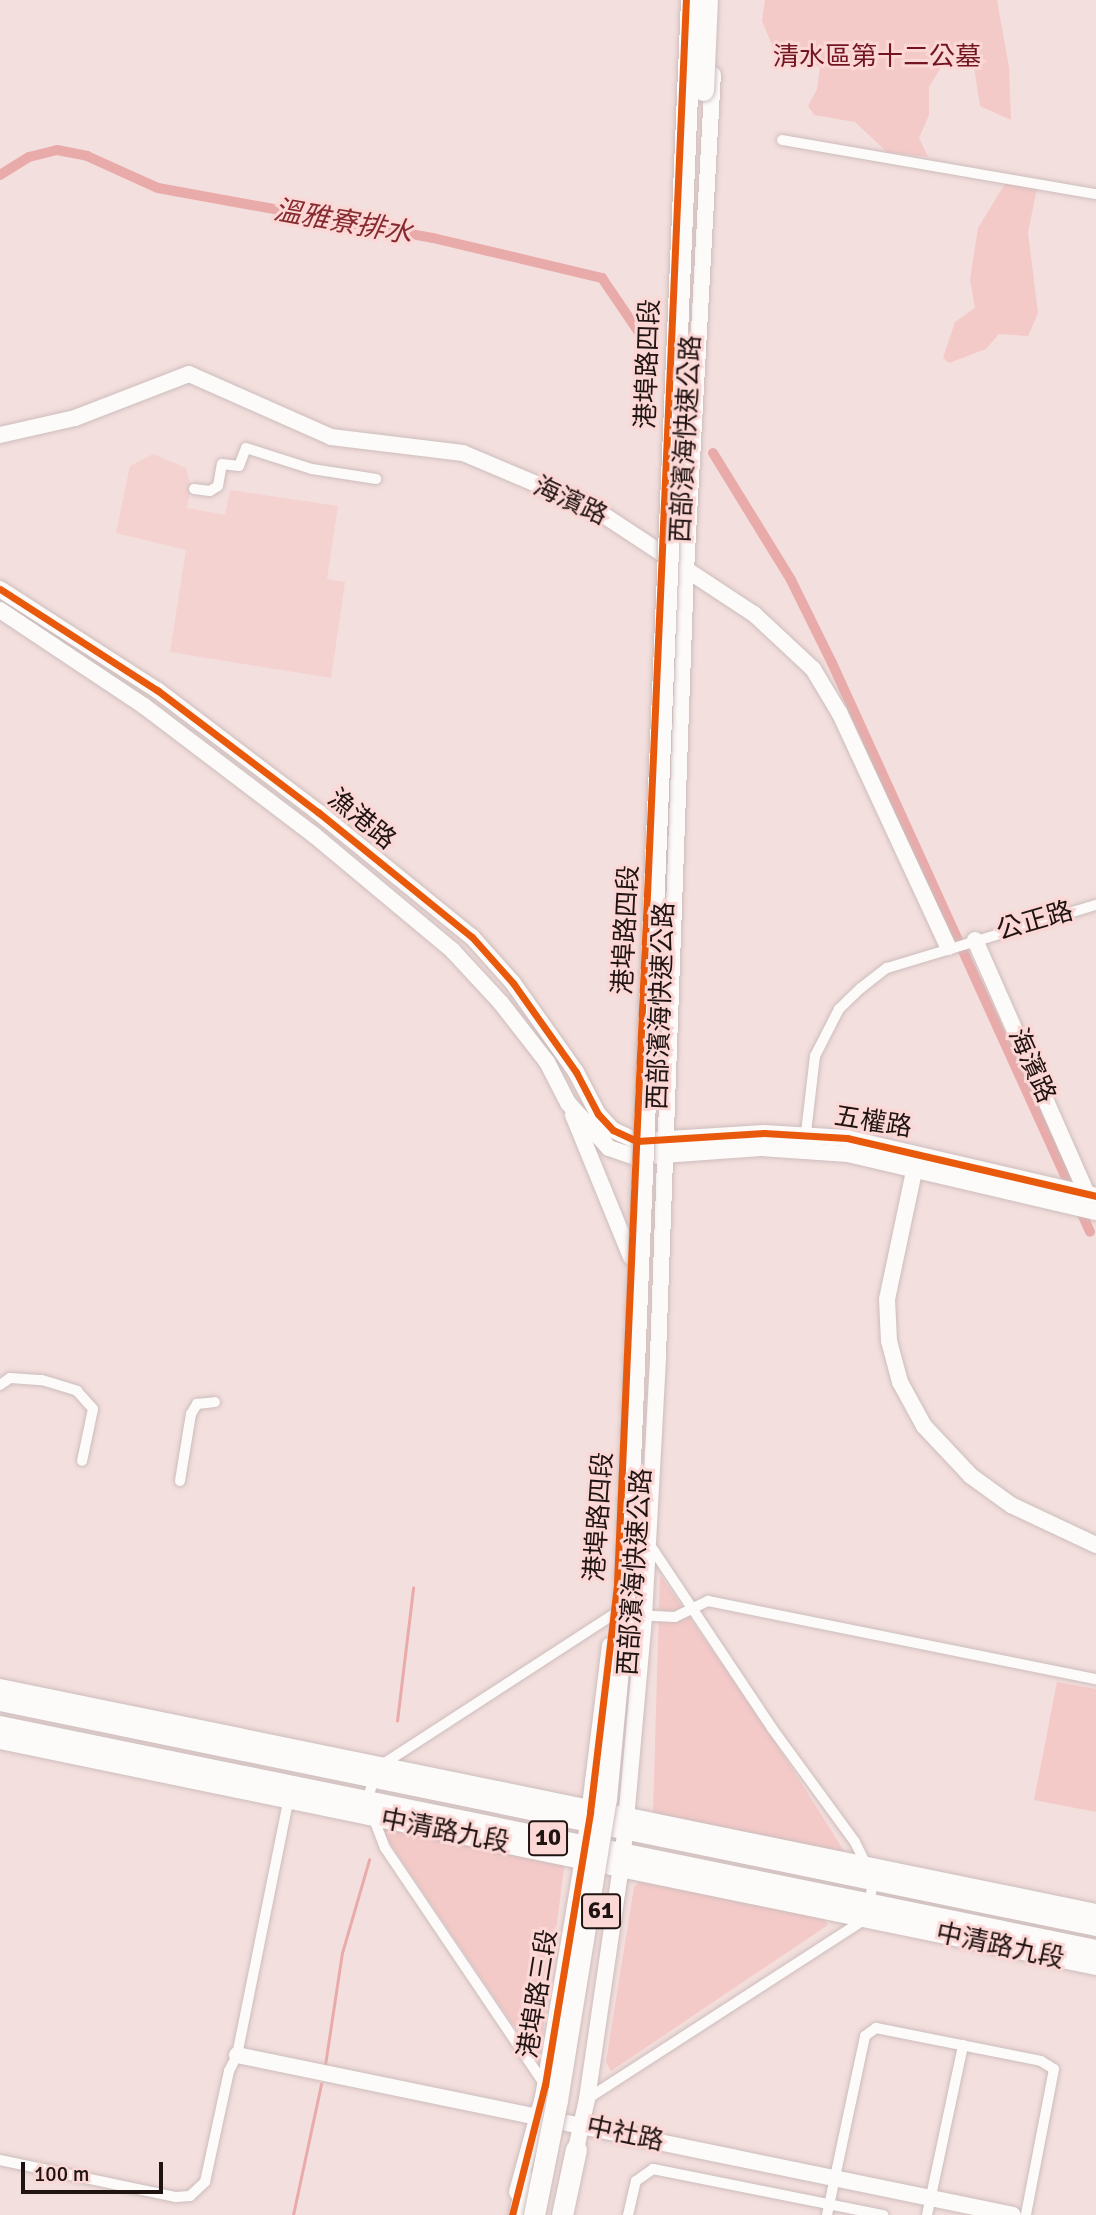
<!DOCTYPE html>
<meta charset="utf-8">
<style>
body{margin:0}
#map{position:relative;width:1096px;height:2215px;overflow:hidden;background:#f3dfdd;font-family:Signika,"Noto Sans TC",sans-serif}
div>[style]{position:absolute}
.built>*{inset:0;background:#f4d2d0}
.green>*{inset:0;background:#f4cac8}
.stream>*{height:2.5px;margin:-1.25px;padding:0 1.25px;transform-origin:1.25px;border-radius:1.25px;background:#e9abaa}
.canal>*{height:10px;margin:-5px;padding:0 5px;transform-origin:5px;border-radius:5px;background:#e9abaa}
.roads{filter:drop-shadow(0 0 2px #ccbdbc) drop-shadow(0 0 2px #ccbdbc)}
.street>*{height:10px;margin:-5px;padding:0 5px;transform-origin:5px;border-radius:5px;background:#fdfafa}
.secondary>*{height:16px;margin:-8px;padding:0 8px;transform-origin:8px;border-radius:8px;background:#fdfafa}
.primary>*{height:18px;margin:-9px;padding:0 9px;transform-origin:9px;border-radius:9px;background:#fdfafa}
.highway>*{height:21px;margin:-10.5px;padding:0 10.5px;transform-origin:10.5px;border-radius:10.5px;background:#fdfafa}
.bridges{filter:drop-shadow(0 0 2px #ccbdbc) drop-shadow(0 0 2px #ccbdbc)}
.highway-bridge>*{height:21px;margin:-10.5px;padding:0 10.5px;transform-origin:10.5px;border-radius:10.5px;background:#fdfafa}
.cycleway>*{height:7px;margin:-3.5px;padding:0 3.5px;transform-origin:3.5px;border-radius:3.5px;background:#e8590c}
span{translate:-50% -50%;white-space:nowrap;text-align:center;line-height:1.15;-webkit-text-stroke:6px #fbd7d5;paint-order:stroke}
.shield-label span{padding:2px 5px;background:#fbd7d5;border:2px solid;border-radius:5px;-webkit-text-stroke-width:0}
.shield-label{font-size:24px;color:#201413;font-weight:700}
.park-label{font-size:26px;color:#721520}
.street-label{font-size:26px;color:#201413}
.water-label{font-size:28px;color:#882b31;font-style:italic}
.scale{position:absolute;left:21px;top:2162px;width:142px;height:32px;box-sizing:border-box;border:4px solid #201413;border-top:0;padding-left:9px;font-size:21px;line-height:24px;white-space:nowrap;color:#201413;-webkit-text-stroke:5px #fbd7d5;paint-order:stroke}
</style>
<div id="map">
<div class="built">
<i style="clip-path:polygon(153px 454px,186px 468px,191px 488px,187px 508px,225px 515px,230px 490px,338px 506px,327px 579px,345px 582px,331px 678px,170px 652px,186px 550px,116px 533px,130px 466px)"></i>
</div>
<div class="green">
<i style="clip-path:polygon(765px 0,997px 0,1009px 67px,1011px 120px,980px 106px,974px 67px,943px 64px,929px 87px,929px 115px,919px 138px,928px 157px,887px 152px,855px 122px,814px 115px,808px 106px,817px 89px,820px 67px,772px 45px,762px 21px)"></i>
<i style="clip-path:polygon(1006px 182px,1037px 188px,1028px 233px,1038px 313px,1028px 336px,999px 334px,986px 349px,949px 363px,943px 358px,955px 322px,975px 308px,970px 280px,978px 228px)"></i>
<i style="clip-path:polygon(660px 1575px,769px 1732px,846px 1854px,653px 1813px)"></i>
<i style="clip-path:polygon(1057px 1682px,1096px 1689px,1096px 1812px,1034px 1800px)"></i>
<i style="clip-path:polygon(377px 1824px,565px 1861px,539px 2063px)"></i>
<i style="clip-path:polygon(642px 1880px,823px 1918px,828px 1925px,611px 2071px,606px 2062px,634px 1887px)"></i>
</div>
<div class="stream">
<i style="left:397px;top:1721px;width:134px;rotate:-83.1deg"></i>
<i style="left:325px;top:2065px;width:113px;rotate:-81.4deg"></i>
<i style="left:342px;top:1953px;width:97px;rotate:-73.8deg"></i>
<i style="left:293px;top:2215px;width:134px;rotate:-77.9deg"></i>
</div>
<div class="canal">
<i style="left:0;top:175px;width:34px;rotate:-32deg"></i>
<i style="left:29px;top:157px;width:29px;rotate:-14deg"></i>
<i style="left:57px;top:150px;width:31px;rotate:11deg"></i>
<i style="left:87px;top:156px;width:78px;rotate:24.3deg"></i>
<i style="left:158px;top:188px;width:280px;rotate:10.3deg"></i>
<i style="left:433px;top:238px;width:174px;rotate:13.3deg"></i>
<i style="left:602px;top:278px;width:94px;rotate:55.8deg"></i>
<i style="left:713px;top:453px;width:149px;rotate:58.4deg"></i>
<i style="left:791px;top:580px;width:93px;rotate:63.7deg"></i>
<i style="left:832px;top:663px;width:582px;rotate:65.55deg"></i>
<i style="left:1079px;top:1207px;width:27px;rotate:66deg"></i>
</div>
<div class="roads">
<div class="street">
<i style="left:782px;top:140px;width:319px;rotate:9.8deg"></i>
<i style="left:194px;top:489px;width:16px;rotate:7deg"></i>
<i style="left:210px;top:491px;width:9px;rotate:-32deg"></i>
<i style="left:218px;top:486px;width:22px;rotate:-80deg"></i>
<i style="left:222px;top:464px;width:17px;rotate:7deg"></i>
<i style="left:239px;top:466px;width:19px;rotate:-69deg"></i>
<i style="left:246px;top:448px;width:69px;rotate:17.7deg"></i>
<i style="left:312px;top:469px;width:65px;rotate:8.9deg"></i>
<i style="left:805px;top:1141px;width:86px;rotate:-83.3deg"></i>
<i style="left:815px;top:1056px;width:53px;rotate:-62.9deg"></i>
<i style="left:839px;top:1009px;width:30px;rotate:-44deg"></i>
<i style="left:861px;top:988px;width:33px;rotate:-38deg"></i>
<i style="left:887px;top:968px;width:218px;rotate:-16.8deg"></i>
<i style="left:0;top:1385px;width:12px;rotate:-35deg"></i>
<i style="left:10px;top:1378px;width:32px;rotate:4deg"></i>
<i style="left:42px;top:1380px;width:37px;rotate:17deg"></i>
<i style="left:77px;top:1391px;width:24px;rotate:48deg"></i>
<i style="left:93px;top:1409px;width:53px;rotate:101.9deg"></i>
<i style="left:180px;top:1481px;width:68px;rotate:-80.7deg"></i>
<i style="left:191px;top:1414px;width:12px;rotate:-59deg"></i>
<i style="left:197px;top:1404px;width:18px;rotate:-6deg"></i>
<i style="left:545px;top:2085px;width:286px;rotate:-124deg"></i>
<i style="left:385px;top:1848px;width:50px;rotate:-111deg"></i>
<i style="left:367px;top:1801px;width:34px;rotate:-73deg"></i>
<i style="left:377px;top:1768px;width:283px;rotate:-33deg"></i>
<i style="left:614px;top:1614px;width:61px;rotate:2.8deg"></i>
<i style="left:675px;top:1617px;width:37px;rotate:-26deg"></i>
<i style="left:708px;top:1601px;width:396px;rotate:11.4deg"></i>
<i style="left:587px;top:2099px;width:331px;rotate:-32.9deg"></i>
<i style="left:865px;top:1919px;width:39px;rotate:-77deg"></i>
<i style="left:874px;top:1881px;width:43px;rotate:-116deg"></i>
<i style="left:855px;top:1842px;width:141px;rotate:-126.1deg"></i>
<i style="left:772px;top:1728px;width:224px;rotate:-123.7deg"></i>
<i style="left:0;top:2160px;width:180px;rotate:11.9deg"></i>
<i style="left:176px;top:2197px;width:14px;rotate:-4deg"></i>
<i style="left:190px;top:2196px;width:21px;rotate:-43deg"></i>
<i style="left:205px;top:2182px;width:114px;rotate:-77.8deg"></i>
<i style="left:229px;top:2071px;width:18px;rotate:-63deg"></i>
<i style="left:237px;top:2055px;width:262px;rotate:-78.6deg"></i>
<i style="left:628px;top:2215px;width:35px;rotate:-77deg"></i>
<i style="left:636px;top:2181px;width:21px;rotate:-35deg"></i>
<i style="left:653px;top:2169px;width:235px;rotate:11.3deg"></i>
<i style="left:827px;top:2215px;width:183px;rotate:-78deg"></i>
<i style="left:865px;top:2036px;width:14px;rotate:-36deg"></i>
<i style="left:876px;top:2028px;width:168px;rotate:11.3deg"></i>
<i style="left:1041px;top:2061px;width:15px;rotate:32deg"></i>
<i style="left:1054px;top:2069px;width:149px;rotate:100.9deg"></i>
<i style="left:927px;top:2215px;width:174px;rotate:-78deg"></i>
</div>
<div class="secondary">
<i style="left:0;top:435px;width:77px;rotate:-12.8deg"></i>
<i style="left:75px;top:418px;width:122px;rotate:-21.1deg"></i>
<i style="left:189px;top:374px;width:155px;rotate:23.9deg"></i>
<i style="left:331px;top:437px;width:133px;rotate:6.9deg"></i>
<i style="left:463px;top:453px;width:141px;rotate:22.9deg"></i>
<i style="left:593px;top:508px;width:193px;rotate:33.4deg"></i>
<i style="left:754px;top:614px;width:81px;rotate:43deg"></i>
<i style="left:813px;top:669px;width:52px;rotate:59deg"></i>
<i style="left:840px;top:714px;width:257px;rotate:65.1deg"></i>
<i style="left:0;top:589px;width:187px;rotate:32.8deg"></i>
<i style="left:157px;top:690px;width:202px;rotate:37.2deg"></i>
<i style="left:318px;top:812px;width:198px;rotate:39.1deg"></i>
<i style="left:472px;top:937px;width:62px;rotate:48.3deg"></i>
<i style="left:513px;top:983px;width:109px;rotate:54.7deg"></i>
<i style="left:576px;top:1072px;width:47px;rotate:62.4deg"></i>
<i style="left:598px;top:1114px;width:22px;rotate:47deg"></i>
<i style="left:613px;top:1130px;width:26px;rotate:25deg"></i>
<i style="left:637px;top:1141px;width:127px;rotate:-3.6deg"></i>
<i style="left:764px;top:1133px;width:83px;rotate:3.4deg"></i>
<i style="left:847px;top:1138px;width:256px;rotate:13.1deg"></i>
<i style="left:0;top:610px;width:173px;rotate:33.7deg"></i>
<i style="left:144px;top:706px;width:213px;rotate:37.2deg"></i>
<i style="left:314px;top:835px;width:180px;rotate:39.8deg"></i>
<i style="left:452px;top:950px;width:72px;rotate:47.2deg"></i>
<i style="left:501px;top:1003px;width:75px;rotate:52.1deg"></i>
<i style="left:547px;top:1062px;width:46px;rotate:62.9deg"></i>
<i style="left:568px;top:1103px;width:61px;rotate:47.7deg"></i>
<i style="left:609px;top:1148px;width:28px;rotate:19deg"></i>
<i style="left:635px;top:1157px;width:126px;rotate:-4.1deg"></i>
<i style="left:761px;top:1148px;width:87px;rotate:3.9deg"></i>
<i style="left:848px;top:1154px;width:255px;rotate:13.2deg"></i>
<i style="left:975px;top:940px;width:278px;rotate:66.2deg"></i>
<i style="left:573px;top:1115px;width:153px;rotate:67.8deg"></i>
<i style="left:917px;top:1157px;width:145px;rotate:101.9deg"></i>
<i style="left:887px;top:1299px;width:42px;rotate:87.3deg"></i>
<i style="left:889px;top:1341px;width:42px;rotate:75deg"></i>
<i style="left:900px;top:1382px;width:50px;rotate:61.4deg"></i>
<i style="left:924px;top:1426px;width:69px;rotate:46.8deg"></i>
<i style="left:971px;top:1476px;width:49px;rotate:35.9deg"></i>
<i style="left:1011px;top:1505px;width:94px;rotate:25.2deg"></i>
<i style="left:237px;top:2055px;width:792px;rotate:11.65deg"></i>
<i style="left:576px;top:2149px;width:51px;rotate:-77.6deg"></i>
<i style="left:587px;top:2099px;width:249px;rotate:-81.7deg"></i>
<i style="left:623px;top:1853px;width:237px;rotate:-84.9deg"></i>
<i style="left:644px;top:1617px;width:261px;rotate:-86.9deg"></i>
<i style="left:658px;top:1356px;width:785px;rotate:-87.96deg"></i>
<i style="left:686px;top:571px;width:497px;rotate:-86.9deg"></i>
<i style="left:517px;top:2192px;width:98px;rotate:-74.7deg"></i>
<i style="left:543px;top:2097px;width:254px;rotate:-80.5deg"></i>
<i style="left:585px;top:1846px;width:202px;rotate:-82.9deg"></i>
</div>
<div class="primary">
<i style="left:0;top:1688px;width:1119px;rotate:11.6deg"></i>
<i style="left:0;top:1702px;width:1119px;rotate:11.6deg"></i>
<i style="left:0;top:1725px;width:1119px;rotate:11.55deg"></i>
<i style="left:0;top:1740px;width:1119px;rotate:11.65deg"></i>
</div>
<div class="highway">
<i style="left:519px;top:2215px;width:35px;rotate:-78deg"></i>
<i style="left:562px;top:2215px;width:67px;rotate:-78deg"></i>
</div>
</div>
<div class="bridges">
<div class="highway-bridge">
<i style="left:703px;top:90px;width:90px;rotate:-87.5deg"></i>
<i style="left:534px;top:2215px;width:117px;rotate:-78.7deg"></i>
<i style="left:557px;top:2100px;width:305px;rotate:-80.8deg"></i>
<i style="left:606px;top:1799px;width:196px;rotate:-84.7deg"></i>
<i style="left:624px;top:1604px;width:1605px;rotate:-87.61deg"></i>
</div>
</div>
<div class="cycleway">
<i style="left:0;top:589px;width:187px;rotate:32.8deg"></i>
<i style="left:157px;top:690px;width:202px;rotate:37.2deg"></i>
<i style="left:318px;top:812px;width:198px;rotate:39.1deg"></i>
<i style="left:472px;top:937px;width:62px;rotate:48.3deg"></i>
<i style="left:513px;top:983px;width:109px;rotate:54.7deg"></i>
<i style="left:576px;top:1072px;width:47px;rotate:62.4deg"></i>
<i style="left:598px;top:1114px;width:22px;rotate:47deg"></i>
<i style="left:613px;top:1130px;width:26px;rotate:25deg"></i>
<i style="left:637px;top:1141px;width:127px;rotate:-3.6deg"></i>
<i style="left:764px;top:1133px;width:83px;rotate:3.4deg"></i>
<i style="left:847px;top:1138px;width:256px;rotate:13.1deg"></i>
<i style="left:512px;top:2215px;width:134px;rotate:-75.8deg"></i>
<i style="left:545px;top:2085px;width:277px;rotate:-80.6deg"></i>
<i style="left:590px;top:1812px;width:230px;rotate:-83.2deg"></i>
<i style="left:617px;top:1584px;width:1586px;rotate:-87.51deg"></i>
</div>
<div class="shield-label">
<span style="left:548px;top:1838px">10</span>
<span style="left:601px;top:1911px">61</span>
</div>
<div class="park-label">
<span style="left:877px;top:58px">清水區第十二公墓</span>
</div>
<div class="street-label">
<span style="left:649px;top:364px;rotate:-88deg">港埠路四段</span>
<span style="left:687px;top:439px;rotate:-87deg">西部濱海快速公路</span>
<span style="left:570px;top:502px;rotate:25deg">海濱路</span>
<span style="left:361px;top:820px;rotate:39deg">漁港路</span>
<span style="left:1035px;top:922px;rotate:-16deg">公正路</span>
<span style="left:627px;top:930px;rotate:-87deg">港埠路四段</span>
<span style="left:662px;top:1006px;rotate:-88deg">西部濱海快速公路</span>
<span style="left:1031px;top:1066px;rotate:66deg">海濱路</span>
<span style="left:873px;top:1123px;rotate:9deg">五權路</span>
<span style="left:600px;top:1517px;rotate:-86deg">港埠路四段</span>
<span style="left:636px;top:1572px;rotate:-86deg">西部濱海快速公路</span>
<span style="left:445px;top:1832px;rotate:11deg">中清路九段</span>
<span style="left:1000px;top:1947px;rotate:12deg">中清路九段</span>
<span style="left:539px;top:1994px;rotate:-81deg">港埠路三段</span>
<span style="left:625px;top:2135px;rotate:12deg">中社路</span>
</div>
<div class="water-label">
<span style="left:343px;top:222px;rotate:10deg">溫雅寮排水</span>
</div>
<div class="scale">100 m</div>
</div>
